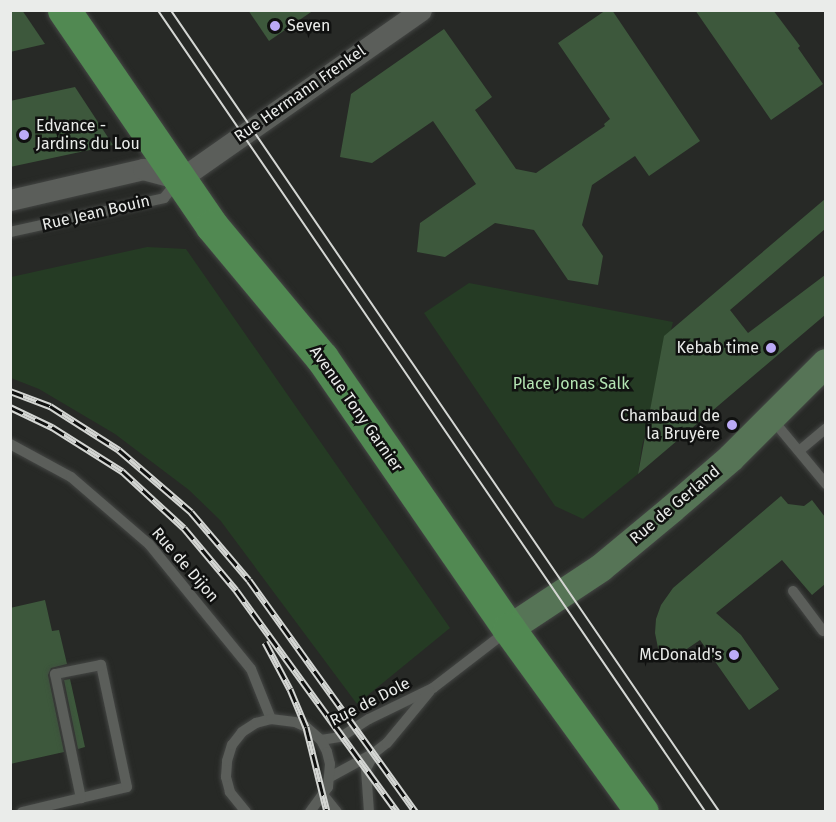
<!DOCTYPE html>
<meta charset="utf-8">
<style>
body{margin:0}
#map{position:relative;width:836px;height:822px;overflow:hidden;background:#272926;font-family:"Fira Sans",sans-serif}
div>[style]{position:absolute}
.green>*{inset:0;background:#253b24}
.building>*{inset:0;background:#3d583c}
.roads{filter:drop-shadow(0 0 2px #444644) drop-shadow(0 0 2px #444644)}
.lane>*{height:10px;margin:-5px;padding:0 5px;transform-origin:5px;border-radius:5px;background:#5b5e5a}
.street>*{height:21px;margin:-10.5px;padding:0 10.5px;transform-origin:10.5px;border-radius:10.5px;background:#5b5e5a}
.secondary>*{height:28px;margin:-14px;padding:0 14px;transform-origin:14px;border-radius:14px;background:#567456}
.primary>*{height:33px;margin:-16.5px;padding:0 16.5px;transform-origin:16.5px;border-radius:16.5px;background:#518952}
.tram>*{height:1.5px;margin:-0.75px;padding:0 0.75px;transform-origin:0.75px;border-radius:0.75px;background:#d4d6d3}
.rail>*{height:7px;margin-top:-3.5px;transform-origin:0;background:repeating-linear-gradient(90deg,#101110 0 14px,#d4d6d3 0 28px);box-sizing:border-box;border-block:2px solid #d4d6d3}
.dots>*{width:16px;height:16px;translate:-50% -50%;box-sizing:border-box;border:3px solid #101110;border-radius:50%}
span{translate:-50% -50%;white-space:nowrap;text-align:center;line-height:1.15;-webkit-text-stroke:5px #101110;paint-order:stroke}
.poi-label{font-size:16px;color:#eaecea}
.left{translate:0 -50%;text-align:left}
.right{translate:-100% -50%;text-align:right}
.street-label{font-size:16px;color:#eaecea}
.park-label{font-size:16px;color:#b3e4b2}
.frame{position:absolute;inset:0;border:12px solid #eaecea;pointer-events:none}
</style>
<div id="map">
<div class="green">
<i style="clip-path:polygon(147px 247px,186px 249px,450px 628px,357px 704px,220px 520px,189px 490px,115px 434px,39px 389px,11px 378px,11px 277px)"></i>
<i style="clip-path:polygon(469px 283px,673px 322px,642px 446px,638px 474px,583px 519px,555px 506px,424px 313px)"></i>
</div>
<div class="building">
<i style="clip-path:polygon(10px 10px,22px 10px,45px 44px,10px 52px)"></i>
<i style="clip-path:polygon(248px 10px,314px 10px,269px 41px)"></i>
<i style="clip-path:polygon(606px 10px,612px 10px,700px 141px,649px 176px,635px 156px,592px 185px,582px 225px,603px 256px,598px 285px,568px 280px,534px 230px,495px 223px,445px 257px,417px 252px,420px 223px,476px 184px,433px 121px,372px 163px,340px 157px,351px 94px,444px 29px,492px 97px,475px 110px,516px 169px,536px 173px,605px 126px,604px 124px,610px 119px,558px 43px)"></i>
<i style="clip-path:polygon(695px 10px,773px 10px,800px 46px,798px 48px,823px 84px,771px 120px)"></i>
<i style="clip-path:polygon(75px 87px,113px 145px,10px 167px,10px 101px)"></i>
<i style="clip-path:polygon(825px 199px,825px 229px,730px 310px,748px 333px,825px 275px,825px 315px,638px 474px,664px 336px)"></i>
<i style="clip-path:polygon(781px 496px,788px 504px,804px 506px,812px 500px,825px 517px,825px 584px,812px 595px,782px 560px,716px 613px,741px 635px,779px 689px,749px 710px,700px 640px,681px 653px,680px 649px,660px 658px,655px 633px,656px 619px,661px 605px,673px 588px)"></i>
<i style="clip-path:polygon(45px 600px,52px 631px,59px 630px,67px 664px,51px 668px,48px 675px,64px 752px,10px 764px,10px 608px)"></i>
<i style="clip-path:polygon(70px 679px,85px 747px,78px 749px,64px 680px)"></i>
</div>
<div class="roads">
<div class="lane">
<i style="left:10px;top:232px;width:158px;rotate:-12.4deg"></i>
<i style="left:164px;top:198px;width:19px;rotate:-51deg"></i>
<i style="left:772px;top:419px;width:85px;rotate:50.3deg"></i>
<i style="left:10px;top:444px;width:69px;rotate:28.4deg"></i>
<i style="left:71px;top:477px;width:103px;rotate:40.7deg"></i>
<i style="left:149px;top:544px;width:161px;rotate:50.8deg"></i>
<i style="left:251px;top:669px;width:54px;rotate:68.2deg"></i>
<i style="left:799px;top:451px;width:35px;rotate:-40deg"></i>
<i style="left:793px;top:591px;width:50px;rotate:53.1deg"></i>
<i style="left:321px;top:740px;width:20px;rotate:-9deg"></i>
<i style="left:341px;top:737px;width:33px;rotate:-33deg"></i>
<i style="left:369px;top:719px;width:71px;rotate:-25.8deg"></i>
<i style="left:433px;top:688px;width:93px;rotate:-37.6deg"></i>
<i style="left:330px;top:777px;width:50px;rotate:-28.6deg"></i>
<i style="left:374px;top:753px;width:16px;rotate:-38deg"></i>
<i style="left:387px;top:743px;width:67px;rotate:-50.4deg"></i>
<i style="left:324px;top:796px;width:21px;rotate:51deg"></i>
<i style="left:22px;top:812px;width:61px;rotate:-13.3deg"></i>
<i style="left:81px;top:798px;width:47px;rotate:-13.4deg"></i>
<i style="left:127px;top:787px;width:125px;rotate:-102deg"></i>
<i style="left:101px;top:665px;width:47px;rotate:168.9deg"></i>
<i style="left:55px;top:674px;width:127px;rotate:78.2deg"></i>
<i style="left:246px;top:812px;width:26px;rotate:-129deg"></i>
<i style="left:230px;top:792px;width:16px;rotate:-105deg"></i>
<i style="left:226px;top:777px;width:16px;rotate:-86deg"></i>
<i style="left:227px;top:761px;width:17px;rotate:-73deg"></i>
<i style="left:232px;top:745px;width:16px;rotate:-52deg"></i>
<i style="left:242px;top:732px;width:17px;rotate:-33deg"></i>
<i style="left:256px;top:723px;width:16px;rotate:-15deg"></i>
<i style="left:271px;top:719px;width:24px;rotate:7deg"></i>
<i style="left:295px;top:722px;width:12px;rotate:24deg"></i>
<i style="left:306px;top:727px;width:20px;rotate:41deg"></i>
<i style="left:321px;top:740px;width:13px;rotate:63deg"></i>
<i style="left:327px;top:752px;width:12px;rotate:76deg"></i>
<i style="left:330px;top:764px;width:23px;rotate:95deg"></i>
<i style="left:328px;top:787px;width:31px;rotate:126deg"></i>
<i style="left:369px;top:812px;width:43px;rotate:-94deg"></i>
<i style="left:366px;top:769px;width:17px;rotate:-62deg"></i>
</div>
<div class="street">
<i style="left:10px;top:200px;width:137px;rotate:-13.1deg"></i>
<i style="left:143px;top:169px;width:38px;rotate:15deg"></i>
<i style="left:180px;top:179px;width:294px;rotate:-35deg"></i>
</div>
<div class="secondary">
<i style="left:509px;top:629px;width:110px;rotate:-33.5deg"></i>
<i style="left:601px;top:568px;width:92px;rotate:-39.7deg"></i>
<i style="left:672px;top:509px;width:78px;rotate:-40.8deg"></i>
<i style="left:731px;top:458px;width:134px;rotate:-45deg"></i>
</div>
<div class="primary">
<i style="left:64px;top:10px;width:262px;rotate:55.6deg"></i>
<i style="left:212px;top:226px;width:172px;rotate:50.2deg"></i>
<i style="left:322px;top:358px;width:329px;rotate:55.4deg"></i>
<i style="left:509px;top:629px;width:226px;rotate:54deg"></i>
</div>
</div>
<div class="tram">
<i style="left:158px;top:10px;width:971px;rotate:55.66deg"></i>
<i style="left:171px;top:10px;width:972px;rotate:55.61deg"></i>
</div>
<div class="rail">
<i style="left:10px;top:391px;width:43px;rotate:20.6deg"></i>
<i style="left:50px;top:406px;width:82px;rotate:32.5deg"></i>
<i style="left:119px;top:450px;width:95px;rotate:40.7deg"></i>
<i style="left:191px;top:512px;width:89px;rotate:49.5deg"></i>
<i style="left:249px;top:580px;width:286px;rotate:54.3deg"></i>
<i style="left:10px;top:407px;width:47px;rotate:25.5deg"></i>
<i style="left:52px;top:427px;width:83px;rotate:32.2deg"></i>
<i style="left:122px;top:471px;width:84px;rotate:42.6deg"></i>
<i style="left:184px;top:528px;width:81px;rotate:50deg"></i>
<i style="left:236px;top:590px;width:274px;rotate:54deg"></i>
<i style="left:265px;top:642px;width:53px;rotate:62deg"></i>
<i style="left:290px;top:689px;width:41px;rotate:67.2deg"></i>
<i style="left:306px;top:727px;width:88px;rotate:76.1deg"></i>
</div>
<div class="dots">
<i style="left:275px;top:26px;background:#bbaaf6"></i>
<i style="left:24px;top:135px;background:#bbaaf6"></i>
<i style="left:771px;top:348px;background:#bbaaf6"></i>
<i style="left:732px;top:425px;background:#bbaaf6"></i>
<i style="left:734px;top:655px;background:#bbaaf6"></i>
</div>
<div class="poi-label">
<span class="left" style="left:287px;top:26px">Seven</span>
<span class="left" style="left:36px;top:135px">Edvance -<br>Jardins du Lou</span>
<span class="right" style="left:759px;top:348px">Kebab time</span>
<span class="right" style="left:720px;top:425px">Chambaud de<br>la Bruyère</span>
<span class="right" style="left:722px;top:655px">McDonald's</span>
</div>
<div class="street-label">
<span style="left:300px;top:94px;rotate:-35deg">Rue Hermann Frenkel</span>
<span style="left:96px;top:213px;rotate:-13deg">Rue Jean Bouin</span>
<span style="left:356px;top:409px;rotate:55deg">Avenue Tony Garnier</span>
<span style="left:675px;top:505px;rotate:-40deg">Rue de Gerland</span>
<span style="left:185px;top:565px;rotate:49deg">Rue de Dijon</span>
<span style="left:370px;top:702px;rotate:-27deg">Rue de Dole</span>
</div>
<div class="park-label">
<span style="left:571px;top:384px">Place Jonas Salk</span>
</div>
<div class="frame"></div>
</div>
